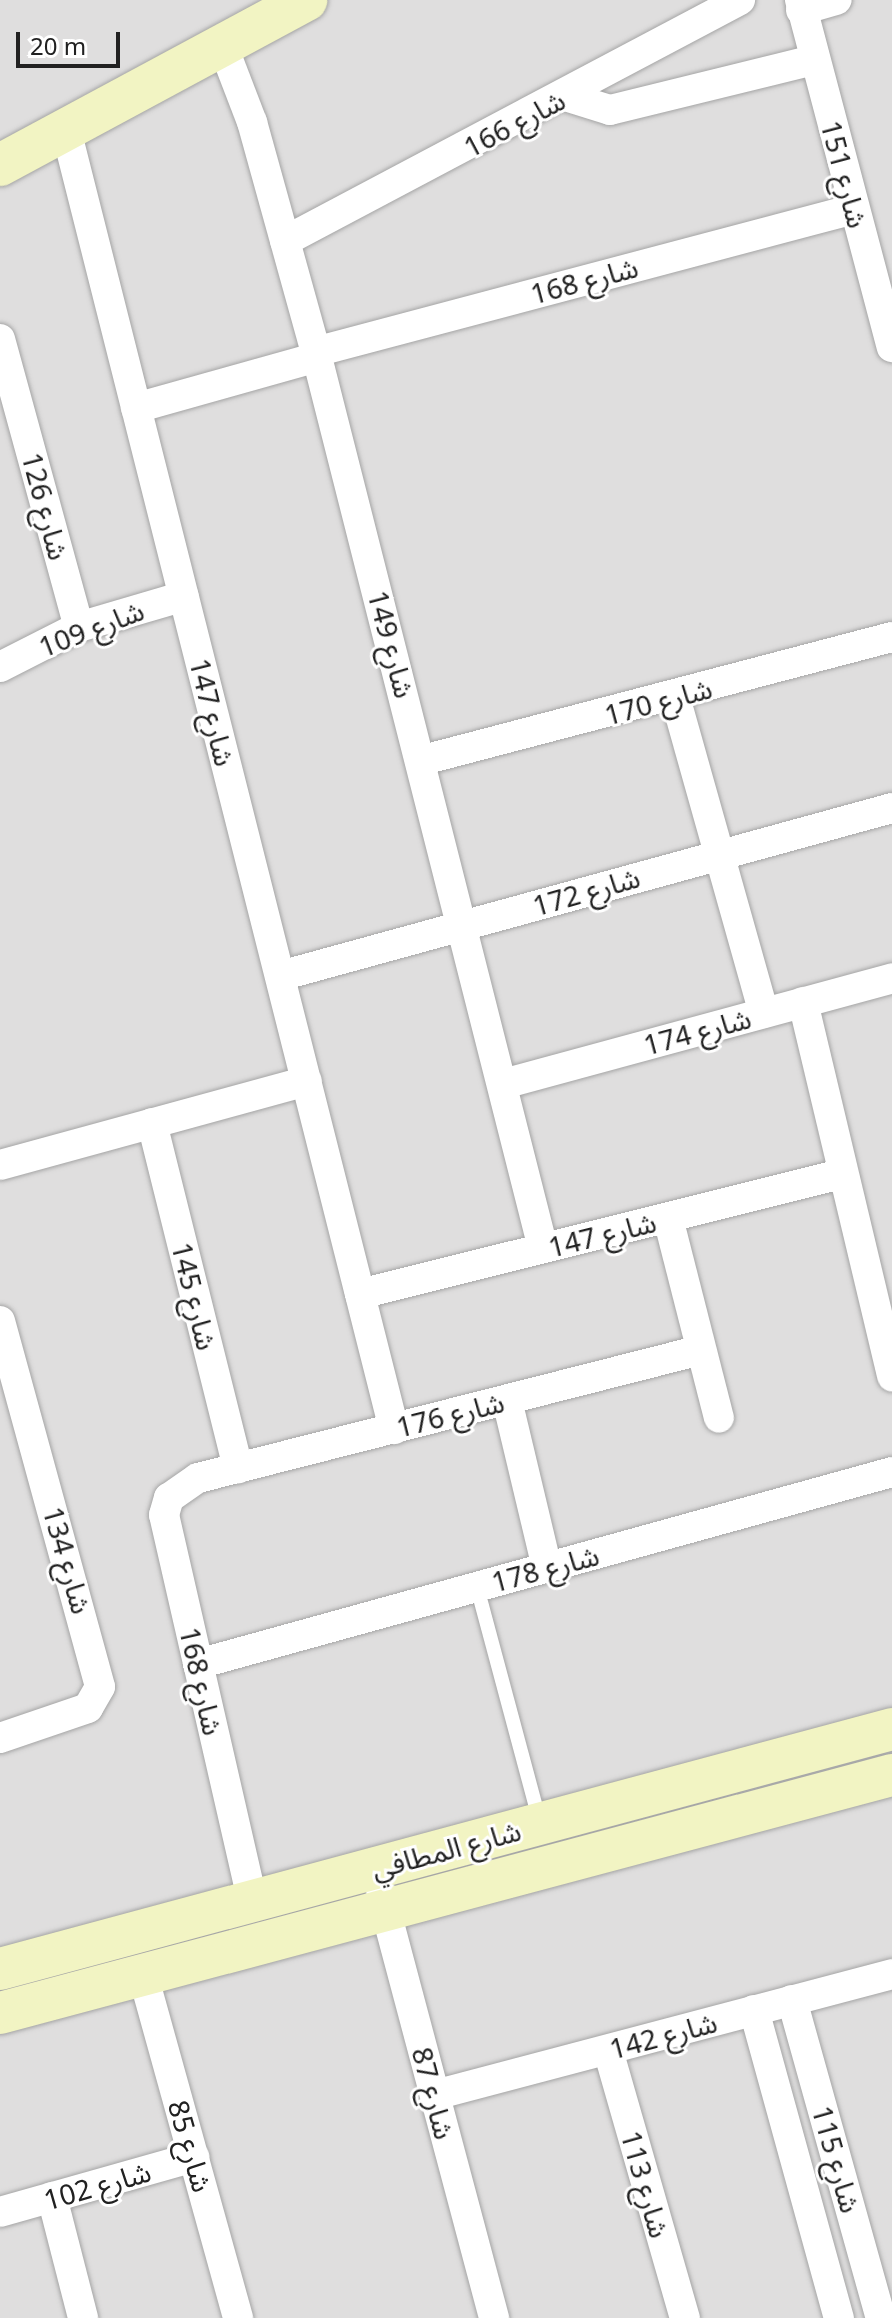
<!DOCTYPE html>
<meta charset="utf-8">
<style>
body{margin:0}
#map{position:relative;width:892px;height:2318px;overflow:hidden;background:#f1eee9;font-family:"Noto Sans","Noto Sans Arabic",sans-serif}
div>[style]{position:absolute}
.residential>*{inset:0;background:#dfdede;transform-origin:0 0}
.roads{filter:drop-shadow(0 0 2px #a5a5a5) drop-shadow(0 0 2px #a5a5a5)}
.lane>*{height:14px;margin:-7px;padding:0 7px;transform-origin:7px;border-radius:7px;background:#fff}
.street>*{height:30px;margin:-15px;padding:0 15px;transform-origin:15px;border-radius:15px;background:#fff}
.secondary>*{height:42px;margin:-21px;padding:0 21px;transform-origin:21px;border-radius:21px;background:#f2f4c3}
span{translate:-50% -50%;white-space:nowrap;text-align:center;line-height:1.15;-webkit-text-stroke:6px #fff;paint-order:stroke}
.street-label{font-size:28px;color:#212121}
.scale{position:absolute;left:16px;top:32px;width:104px;height:36px;box-sizing:border-box;border:4px solid #212121;border-top:0;padding-left:10px;font-size:24px;line-height:28px;white-space:nowrap;color:#212121;-webkit-text-stroke:6px #fff;paint-order:stroke}
</style>
<div id="map">
<div class="residential">
<i style="left:0;top:0;width:892px;height:2318px"></i>
</div>
<div class="roads">
<div class="lane">
<i style="left:477px;top:1587px;width:240px;rotate:75deg"></i>
</div>
<div class="street">
<i style="left:800px;top:0;width:359px;rotate:75.2deg"></i>
<i style="left:801px;top:10px;width:37px;rotate:-16deg"></i>
<i style="left:222px;top:44px;width:84px;rotate:69deg"></i>
<i style="left:252px;top:122px;width:244px;rotate:74.5deg"></i>
<i style="left:317px;top:357px;width:919px;rotate:75.77deg"></i>
<i style="left:565px;top:96px;width:47px;rotate:17.3deg"></i>
<i style="left:610px;top:110px;width:210px;rotate:-13.8deg"></i>
<i style="left:66px;top:130px;width:1340px;rotate:75.83deg"></i>
<i style="left:285px;top:241px;width:515px;rotate:-27.91deg"></i>
<i style="left:0;top:339px;width:299px;rotate:74.7deg"></i>
<i style="left:315px;top:352px;width:558px;rotate:-14.86deg"></i>
<i style="left:136px;top:408px;width:188px;rotate:-15.7deg"></i>
<i style="left:0;top:667px;width:89px;rotate:-26.9deg"></i>
<i style="left:79px;top:627px;width:109px;rotate:-16.4deg"></i>
<i style="left:675px;top:697px;width:328px;rotate:74.3deg"></i>
<i style="left:423px;top:760px;width:485px;rotate:-14.7deg"></i>
<i style="left:280px;top:976px;width:635px;rotate:-15.35deg"></i>
<i style="left:803px;top:1002px;width:385px;rotate:76.6deg"></i>
<i style="left:503px;top:1084px;width:403px;rotate:-15.2deg"></i>
<i style="left:152px;top:1123px;width:356px;rotate:76deg"></i>
<i style="left:0;top:1165px;width:318px;rotate:-15.3deg"></i>
<i style="left:668px;top:1218px;width:206px;rotate:75.7deg"></i>
<i style="left:360px;top:1294px;width:497px;rotate:-14deg"></i>
<i style="left:0;top:1321px;width:379px;rotate:74.7deg"></i>
<i style="left:100px;top:1687px;width:24px;rotate:120deg"></i>
<i style="left:88px;top:1708px;width:93px;rotate:161.2deg"></i>
<i style="left:507px;top:1400px;width:173px;rotate:76.6deg"></i>
<i style="left:198px;top:1664px;width:720px;rotate:-15.46deg"></i>
<i style="left:381px;top:1893px;width:440px;rotate:75.1deg"></i>
<i style="left:252px;top:1899px;width:394px;rotate:-102.9deg"></i>
<i style="left:164px;top:1515px;width:18px;rotate:-74deg"></i>
<i style="left:169px;top:1498px;width:35px;rotate:-35deg"></i>
<i style="left:198px;top:1478px;width:519px;rotate:-14.28deg"></i>
<i style="left:143px;top:1975px;width:356px;rotate:74.5deg"></i>
<i style="left:792px;top:2000px;width:330px;rotate:74.4deg"></i>
<i style="left:754px;top:2010px;width:320px;rotate:74.6deg"></i>
<i style="left:608px;top:2050px;width:279px;rotate:74deg"></i>
<i style="left:435px;top:2095px;width:473px;rotate:-14.8deg"></i>
<i style="left:52px;top:2197px;width:125px;rotate:75.6deg"></i>
<i style="left:0;top:2212px;width:202px;rotate:-15.8deg"></i>
</div>
<div class="secondary">
<i style="left:0;top:165px;width:348px;rotate:-28.3deg"></i>
<i style="left:0;top:1969px;width:924px;rotate:-15.06deg"></i>
<i style="left:0;top:2013px;width:923px;rotate:-14.94deg"></i>
</div>
</div>
<div class="street-label">
<span style="left:514px;top:123px;rotate:-28deg">شارع 166</span>
<span style="left:845px;top:174px;rotate:75deg">شارع 151</span>
<span style="left:584px;top:280px;rotate:-15deg">شارع 168</span>
<span style="left:46px;top:506px;rotate:75deg">شارع 126</span>
<span style="left:91px;top:628px;rotate:-21deg">شارع 109</span>
<span style="left:392px;top:644px;rotate:75deg">شارع 149</span>
<span style="left:658px;top:701px;rotate:-15deg">شارع 170</span>
<span style="left:213px;top:712px;rotate:76deg">شارع 147</span>
<span style="left:586px;top:891px;rotate:-16deg">شارع 172</span>
<span style="left:697px;top:1031px;rotate:-15deg">شارع 174</span>
<span style="left:602px;top:1234px;rotate:-14deg">شارع 147</span>
<span style="left:195px;top:1296px;rotate:76deg">شارع 145</span>
<span style="left:450px;top:1414px;rotate:-14deg">شارع 176</span>
<span style="left:68px;top:1560px;rotate:74deg">شارع 134</span>
<span style="left:545px;top:1568px;rotate:-15deg">شارع 178</span>
<span style="left:202px;top:1681px;rotate:77deg">شارع 168</span>
<span style="left:446px;top:1849px;rotate:-15deg">شارع المطافي</span>
<span style="left:663px;top:2035px;rotate:-15deg">شارع 142</span>
<span style="left:434px;top:2093px;rotate:75deg">شارع 87</span>
<span style="left:191px;top:2146px;rotate:74deg">شارع 85</span>
<span style="left:837px;top:2159px;rotate:74deg">شارع 115</span>
<span style="left:646px;top:2184px;rotate:74deg">شارع 113</span>
<span style="left:97px;top:2185px;rotate:-16deg">شارع 102</span>
</div>
<div class="scale">20 m</div>
</div>
